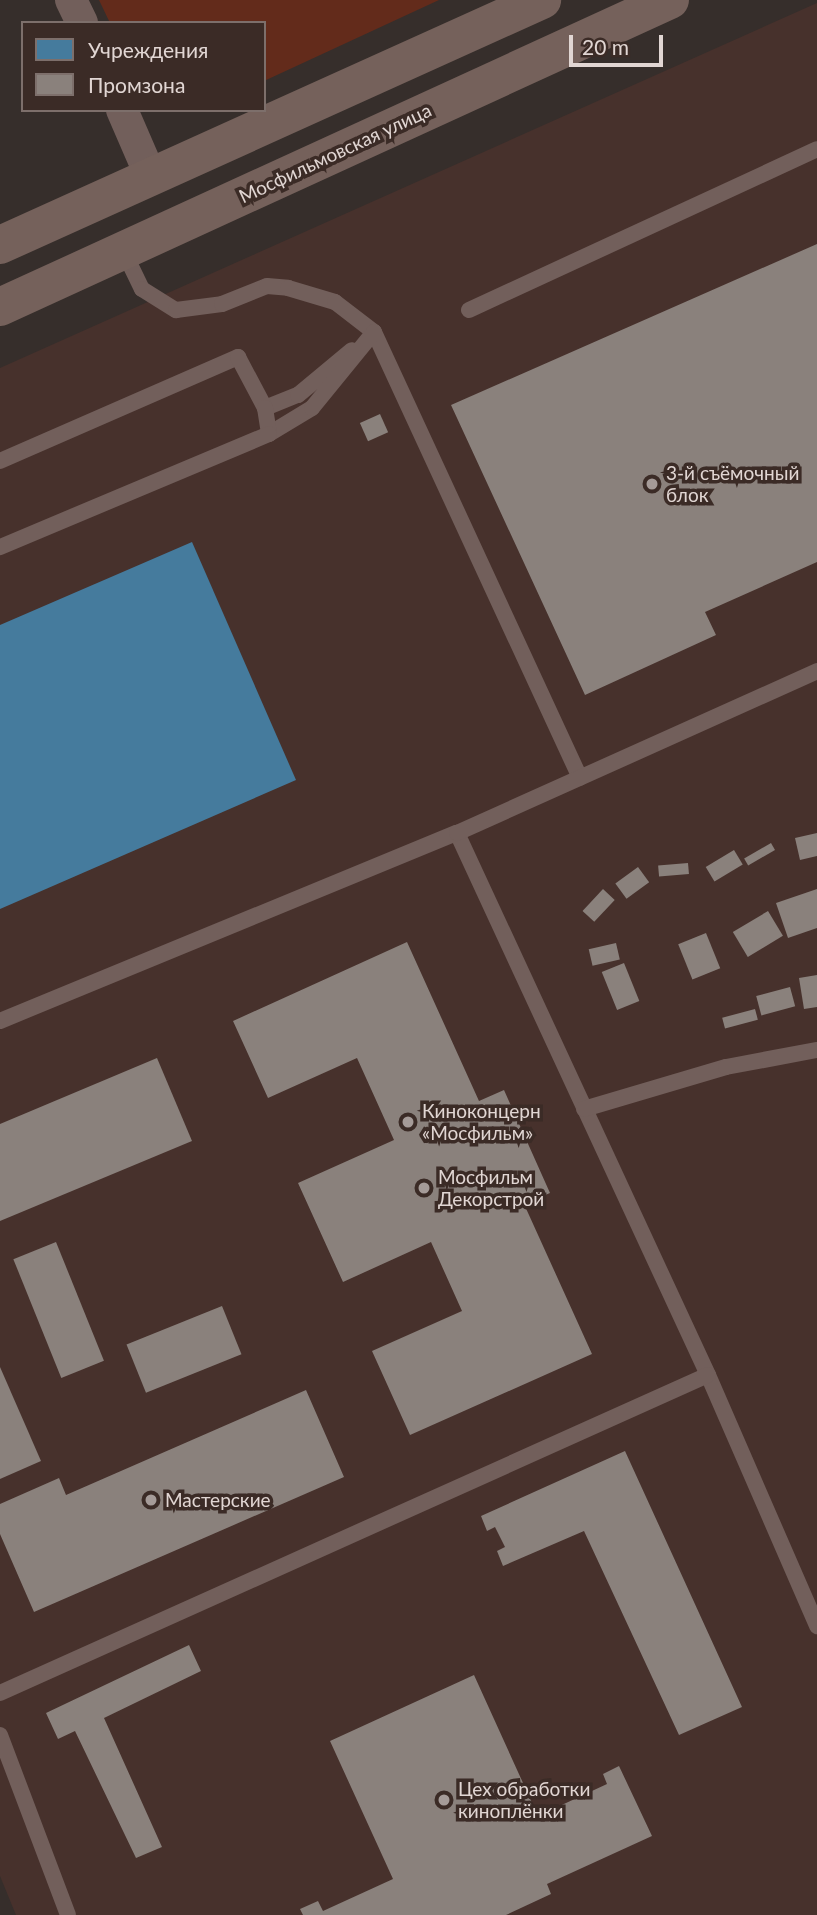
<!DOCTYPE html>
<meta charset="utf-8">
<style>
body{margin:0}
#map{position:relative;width:817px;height:1915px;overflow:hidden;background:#362e2b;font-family:Lato,sans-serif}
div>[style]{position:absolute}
.built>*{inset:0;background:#47312c}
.green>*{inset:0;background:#632b1b}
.public>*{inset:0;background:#457b9d}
.industry>*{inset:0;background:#8a817c;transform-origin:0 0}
.lane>*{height:16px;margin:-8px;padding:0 8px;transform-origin:8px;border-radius:8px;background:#725f5b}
.street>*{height:32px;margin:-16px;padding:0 16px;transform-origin:16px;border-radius:16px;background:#725f5b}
.secondary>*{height:38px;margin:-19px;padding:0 19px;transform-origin:19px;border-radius:19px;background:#75615b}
.dots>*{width:19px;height:19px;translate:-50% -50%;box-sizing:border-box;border:4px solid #3b2b26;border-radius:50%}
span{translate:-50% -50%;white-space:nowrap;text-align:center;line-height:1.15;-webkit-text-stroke:7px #3b2b26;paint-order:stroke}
.street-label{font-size:19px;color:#e1d6d3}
.poi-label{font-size:19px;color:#e1d6d3}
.left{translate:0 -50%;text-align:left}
.legend{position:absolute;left:21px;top:21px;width:245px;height:91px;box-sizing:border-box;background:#3b2b26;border:2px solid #7d6f6b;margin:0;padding:9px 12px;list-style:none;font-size:21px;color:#e1d6d3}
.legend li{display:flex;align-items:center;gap:14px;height:35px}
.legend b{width:35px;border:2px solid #7d6f6b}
.scale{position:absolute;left:569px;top:35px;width:94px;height:32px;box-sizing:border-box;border:4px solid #e1d6d3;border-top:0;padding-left:9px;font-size:21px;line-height:24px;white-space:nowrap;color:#e1d6d3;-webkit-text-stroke:5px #3b2b26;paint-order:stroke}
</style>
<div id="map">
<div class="built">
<i style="clip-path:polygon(817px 3px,817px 1915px,16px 1915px,0 1876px,0 368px)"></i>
</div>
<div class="green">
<i style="clip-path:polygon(99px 0,439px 0,264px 81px,264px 23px,110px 23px)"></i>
</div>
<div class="public">
<i style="clip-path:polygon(192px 542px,296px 780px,0 909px,0 625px)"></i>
</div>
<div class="industry">
<i style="clip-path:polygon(817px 244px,817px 562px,705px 612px,716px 635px,585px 695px,451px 405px)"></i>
<i style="left:380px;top:414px;width:20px;height:22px;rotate:66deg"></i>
<i style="clip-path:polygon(817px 833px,817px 856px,800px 860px,795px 838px)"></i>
<i style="left:771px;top:843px;width:8px;height:31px;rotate:60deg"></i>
<i style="left:734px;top:850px;width:17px;height:33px;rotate:59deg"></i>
<i style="left:688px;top:863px;width:11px;height:30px;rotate:85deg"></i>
<i style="left:638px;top:867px;width:19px;height:28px;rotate:54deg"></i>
<i style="left:603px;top:889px;width:16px;height:30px;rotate:43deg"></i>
<i style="clip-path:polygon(817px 889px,817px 928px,788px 938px,776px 903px)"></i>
<i style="left:768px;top:911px;width:29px;height:41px;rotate:59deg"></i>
<i style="left:706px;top:933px;width:38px;height:30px;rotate:68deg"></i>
<i style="clip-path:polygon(407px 942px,479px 1101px,504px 1090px,550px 1193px,524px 1204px,592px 1354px,410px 1435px,372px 1351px,462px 1311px,431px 1242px,343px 1282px,298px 1183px,394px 1140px,357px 1058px,268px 1098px,233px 1021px)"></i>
<i style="left:616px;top:943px;width:17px;height:28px;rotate:77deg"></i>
<i style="left:624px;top:963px;width:41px;height:24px;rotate:68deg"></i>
<i style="clip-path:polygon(817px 975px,817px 1007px,804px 1009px,799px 978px)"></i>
<i style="left:790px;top:987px;width:20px;height:35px;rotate:75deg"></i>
<i style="left:755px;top:1009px;width:11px;height:34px;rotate:75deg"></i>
<i style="clip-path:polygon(157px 1058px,192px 1141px,0 1221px,0 1124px)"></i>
<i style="left:56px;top:1242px;width:128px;height:46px;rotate:68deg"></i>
<i style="left:222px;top:1306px;width:52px;height:103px;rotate:68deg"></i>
<i style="clip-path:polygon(0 1367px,41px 1461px,0 1479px)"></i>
<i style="clip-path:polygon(306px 1390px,344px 1477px,34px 1612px,0 1534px,0 1504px,59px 1478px,66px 1495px)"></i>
<i style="clip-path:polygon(625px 1451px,742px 1707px,679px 1735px,584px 1531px,503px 1566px,497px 1551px,505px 1547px,495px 1527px,487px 1531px,481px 1516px)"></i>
<i style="clip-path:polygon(189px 1645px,201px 1671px,104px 1718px,162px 1847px,136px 1858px,75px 1731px,58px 1739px,46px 1713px)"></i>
<i style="clip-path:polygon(474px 1675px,538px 1816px,607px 1784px,603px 1774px,619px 1766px,652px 1836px,547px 1884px,551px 1894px,506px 1915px,303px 1915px,300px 1909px,318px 1901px,323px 1911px,393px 1879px,330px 1741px)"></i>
</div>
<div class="lane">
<i style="left:124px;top:252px;width:41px;rotate:64.1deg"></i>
<i style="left:142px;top:289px;width:40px;rotate:32deg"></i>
<i style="left:176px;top:310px;width:46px;rotate:-7.4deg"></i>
<i style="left:222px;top:304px;width:48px;rotate:-21.8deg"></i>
<i style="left:267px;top:286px;width:21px;rotate:5deg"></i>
<i style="left:288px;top:288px;width:49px;rotate:16.6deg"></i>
<i style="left:335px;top:302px;width:49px;rotate:37.6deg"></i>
<i style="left:374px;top:332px;width:491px;rotate:65.2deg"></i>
<i style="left:469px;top:310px;width:383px;rotate:-24.8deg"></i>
<i style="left:265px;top:408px;width:35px;rotate:-22deg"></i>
<i style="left:298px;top:395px;width:70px;rotate:-39.8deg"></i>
<i style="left:269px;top:434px;width:50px;rotate:-31.2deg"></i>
<i style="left:312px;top:408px;width:98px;rotate:-50.8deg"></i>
<i style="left:0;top:461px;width:260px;rotate:-23.6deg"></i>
<i style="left:238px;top:357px;width:58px;rotate:62.1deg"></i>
<i style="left:265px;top:408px;width:26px;rotate:81deg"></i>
<i style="left:269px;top:434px;width:292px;rotate:157.2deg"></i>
<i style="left:457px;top:833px;width:597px;rotate:65.15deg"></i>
<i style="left:708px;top:1375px;width:274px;rotate:66.5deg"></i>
<i style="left:0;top:1021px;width:494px;rotate:-22.4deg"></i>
<i style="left:457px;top:833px;width:395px;rotate:-24.2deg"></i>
<i style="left:584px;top:1109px;width:148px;rotate:-16.5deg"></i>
<i style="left:726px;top:1067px;width:93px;rotate:-10.6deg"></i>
<i style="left:0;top:1693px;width:776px;rotate:-24.19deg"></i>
<i style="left:0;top:1735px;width:192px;rotate:69.3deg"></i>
</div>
<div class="street">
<i style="left:71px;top:0;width:25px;rotate:64deg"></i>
<i style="left:122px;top:110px;width:73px;rotate:66.6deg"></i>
</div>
<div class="secondary">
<i style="left:0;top:245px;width:595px;rotate:-24.32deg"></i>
<i style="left:0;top:307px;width:737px;rotate:-24.62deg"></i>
</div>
<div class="dots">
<i style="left:652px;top:484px;background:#a59b98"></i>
<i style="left:408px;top:1122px;background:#a59b98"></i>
<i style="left:424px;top:1188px;background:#a59b98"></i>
<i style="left:151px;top:1500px;background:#a59b98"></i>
<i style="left:444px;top:1800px;background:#a59b98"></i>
</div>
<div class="street-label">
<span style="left:335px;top:153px;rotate:-25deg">Мосфильмовская улица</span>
</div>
<div class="poi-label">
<span class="left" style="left:666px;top:484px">3-й съёмочный<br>блок</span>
<span class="left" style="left:422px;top:1122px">Киноконцерн<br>«Мосфильм»</span>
<span class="left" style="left:438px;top:1188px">Мосфильм<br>Декорстрой</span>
<span class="left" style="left:165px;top:1500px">Мастерские</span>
<span class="left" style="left:458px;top:1800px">Цех обработки<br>киноплёнки</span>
</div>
<ul class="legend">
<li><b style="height:19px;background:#457b9d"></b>Учреждения</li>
<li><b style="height:19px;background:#8a817c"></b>Промзона</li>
</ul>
<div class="scale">20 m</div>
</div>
